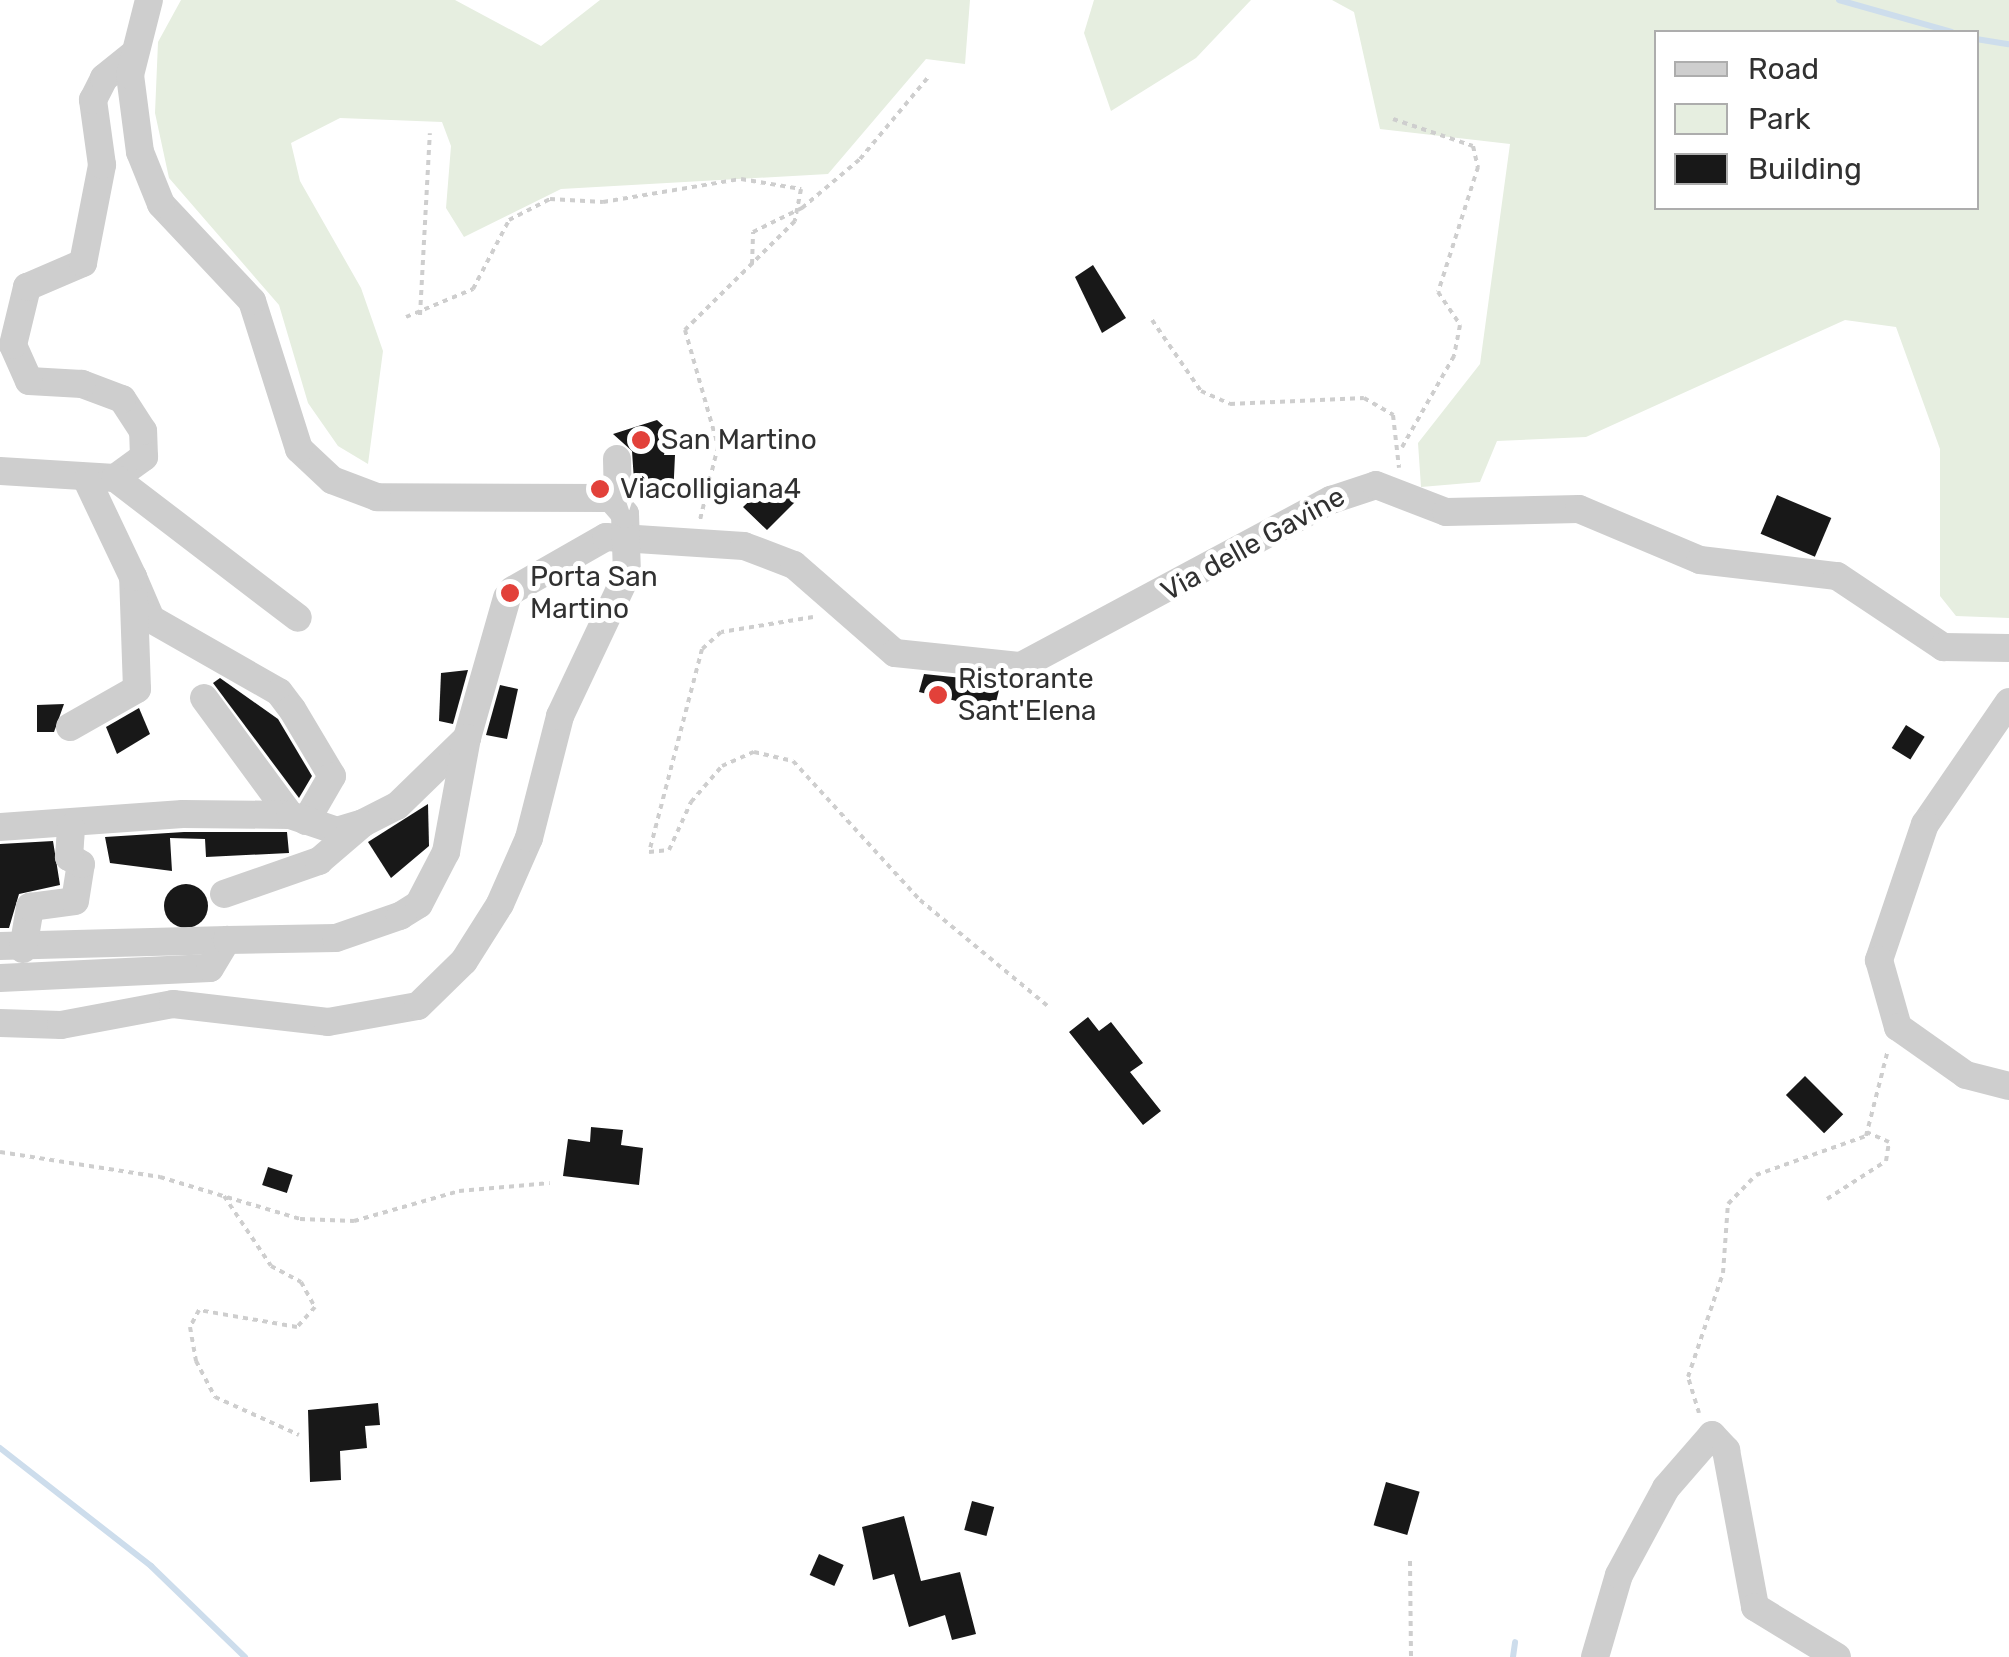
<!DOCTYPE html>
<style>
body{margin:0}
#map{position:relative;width:2009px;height:1657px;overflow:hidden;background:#fff;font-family:Rubik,sans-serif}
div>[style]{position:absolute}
.green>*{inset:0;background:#e6eee0}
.stream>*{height:6px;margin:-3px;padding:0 3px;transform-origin:3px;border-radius:3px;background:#cdddec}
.building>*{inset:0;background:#181818;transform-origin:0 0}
.round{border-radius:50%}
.path>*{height:4px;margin-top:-2px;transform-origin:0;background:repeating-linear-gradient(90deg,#cecece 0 5px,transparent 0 10px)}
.minor>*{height:28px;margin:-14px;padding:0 14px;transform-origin:14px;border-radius:14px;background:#cecece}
.dots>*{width:28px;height:28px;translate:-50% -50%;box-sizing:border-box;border:5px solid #fff;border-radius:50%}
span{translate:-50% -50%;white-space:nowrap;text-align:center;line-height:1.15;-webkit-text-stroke:10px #fff;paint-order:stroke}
.poi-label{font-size:28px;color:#313131}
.left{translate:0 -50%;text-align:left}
.street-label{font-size:28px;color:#313131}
.legend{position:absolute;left:1654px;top:30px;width:325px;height:180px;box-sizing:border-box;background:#fff;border:2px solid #adadad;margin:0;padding:12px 18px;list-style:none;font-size:30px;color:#313131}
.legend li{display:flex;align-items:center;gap:20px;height:50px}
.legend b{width:50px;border:2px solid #adadad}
</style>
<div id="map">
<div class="green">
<i style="clip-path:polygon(181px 0,455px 0,541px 46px,600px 0,970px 0,965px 64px,926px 59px,828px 174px,561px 189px,464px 237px,446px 208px,451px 146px,442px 122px,340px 118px,291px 143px,300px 181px,361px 288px,383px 351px,368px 464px,338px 446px,308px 403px,279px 305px,169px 178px,155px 113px,158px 42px)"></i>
<i style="clip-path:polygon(1094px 0,1251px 0,1196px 58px,1111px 111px,1084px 33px)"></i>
<i style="clip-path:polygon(evenodd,1332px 0,2009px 0,2009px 618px,1956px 616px,1940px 596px,1940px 449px,1896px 327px,1845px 320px,1586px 437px,1497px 441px,1480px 482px,1421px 487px,1418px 443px,1480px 364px,1510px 144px,1380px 129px,1354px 12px,1332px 0,1656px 32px,1976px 32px,1976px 208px,1656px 208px,1656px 32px)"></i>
</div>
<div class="stream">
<i style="left:1839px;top:0;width:117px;rotate:15.8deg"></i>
<i style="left:1976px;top:39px;width:33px;rotate:9deg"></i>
<i style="left:0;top:1448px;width:192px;rotate:38deg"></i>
<i style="left:151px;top:1566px;width:131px;rotate:44.1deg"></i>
<i style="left:1513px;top:1657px;width:15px;rotate:-82deg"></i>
</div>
<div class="building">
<i style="clip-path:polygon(1093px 265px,1126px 318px,1102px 333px,1075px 277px)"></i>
<i style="clip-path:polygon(657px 420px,669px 431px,664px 455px,675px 455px,673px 498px,635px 496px,632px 451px,613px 434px)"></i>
<i style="clip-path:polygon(780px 486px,795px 502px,767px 530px,743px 507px,763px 488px,771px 496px)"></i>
<i style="left:1777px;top:495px;width:59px;height:42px;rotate:23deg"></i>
<i style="clip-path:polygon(468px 670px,453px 724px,439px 721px,441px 673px)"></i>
<i style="clip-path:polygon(924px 674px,1001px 682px,994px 710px,919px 692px)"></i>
<i style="clip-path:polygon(220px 678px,278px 719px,312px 776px,299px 798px,213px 683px)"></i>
<i style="clip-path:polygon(500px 685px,518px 689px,507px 739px,486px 735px)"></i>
<i style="clip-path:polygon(64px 704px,54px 732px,37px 732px,37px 705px)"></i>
<i style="clip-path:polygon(139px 708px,150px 734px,117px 754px,106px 727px)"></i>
<i style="left:1906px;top:725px;width:22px;height:27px;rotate:32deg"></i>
<i style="clip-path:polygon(428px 804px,429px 846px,391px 878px,368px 842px)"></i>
<i style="clip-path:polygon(184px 832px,287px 832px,289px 853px,206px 857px,205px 839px,170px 838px,172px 871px,110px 863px,105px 837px)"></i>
<i style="clip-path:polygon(53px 841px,60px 885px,19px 894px,9px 928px,0 928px,0 844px)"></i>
<i class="round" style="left:164px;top:884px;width:44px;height:44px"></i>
<i style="clip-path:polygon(1088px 1017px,1099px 1031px,1111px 1022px,1143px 1063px,1130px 1072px,1161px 1111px,1143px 1125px,1069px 1032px)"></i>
<i style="left:1805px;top:1076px;width:54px;height:27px;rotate:45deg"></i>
<i style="clip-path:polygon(591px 1127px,623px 1130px,621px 1145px,643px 1148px,639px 1185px,563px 1176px,568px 1139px,590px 1142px)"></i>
<i style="left:268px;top:1167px;width:26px;height:19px;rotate:18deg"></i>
<i style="clip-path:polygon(378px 1403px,380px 1425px,365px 1426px,367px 1448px,340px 1451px,341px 1480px,310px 1482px,308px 1410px)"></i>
<i style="left:1386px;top:1482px;width:35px;height:45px;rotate:16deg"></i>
<i style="left:972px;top:1501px;width:23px;height:30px;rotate:15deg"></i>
<i style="clip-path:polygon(904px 1516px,921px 1581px,960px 1572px,976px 1634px,952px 1640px,945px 1615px,909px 1627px,894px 1574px,873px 1580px,862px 1527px)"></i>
<i style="left:819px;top:1554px;width:27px;height:23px;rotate:24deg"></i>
</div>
<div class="path">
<i style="left:1393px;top:119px;width:84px;rotate:18.6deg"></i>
<i style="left:1473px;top:146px;width:22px;rotate:77deg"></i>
<i style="left:1478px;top:167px;width:131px;rotate:107.7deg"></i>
<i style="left:1438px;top:292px;width:40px;rotate:56deg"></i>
<i style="left:1460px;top:325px;width:32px;rotate:101deg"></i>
<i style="left:1454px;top:356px;width:105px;rotate:119.7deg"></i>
<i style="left:752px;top:264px;width:32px;rotate:-88deg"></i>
<i style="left:753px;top:232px;width:55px;rotate:-26.1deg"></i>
<i style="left:802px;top:208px;width:76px;rotate:-40.2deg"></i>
<i style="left:860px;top:159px;width:109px;rotate:-50.2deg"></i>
<i style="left:420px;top:315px;width:182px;rotate:-86.9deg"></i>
<i style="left:406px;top:317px;width:73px;rotate:-22.7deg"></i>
<i style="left:473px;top:289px;width:78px;rotate:-62.4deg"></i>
<i style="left:509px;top:220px;width:46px;rotate:-27.1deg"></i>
<i style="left:550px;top:199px;width:53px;rotate:3.2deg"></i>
<i style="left:603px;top:202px;width:140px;rotate:-9.5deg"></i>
<i style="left:741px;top:179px;width:61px;rotate:9.5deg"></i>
<i style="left:801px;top:189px;width:33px;rotate:101deg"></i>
<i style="left:795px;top:221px;width:155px;rotate:135.3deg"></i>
<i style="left:685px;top:330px;width:121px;rotate:74.1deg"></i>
<i style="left:718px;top:446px;width:76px;rotate:103.7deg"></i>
<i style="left:1152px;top:320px;width:86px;rotate:55.4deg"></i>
<i style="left:1201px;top:391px;width:32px;rotate:24deg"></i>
<i style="left:1230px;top:404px;width:134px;rotate:-2.6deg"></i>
<i style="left:1364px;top:398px;width:34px;rotate:30deg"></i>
<i style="left:1393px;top:415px;width:53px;rotate:83.5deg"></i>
<i style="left:813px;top:617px;width:93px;rotate:170.7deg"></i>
<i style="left:721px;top:632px;width:25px;rotate:138deg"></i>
<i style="left:702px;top:649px;width:210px;rotate:104.6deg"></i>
<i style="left:649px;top:852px;width:20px;rotate:-6deg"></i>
<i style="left:669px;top:850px;width:53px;rotate:-65.4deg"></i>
<i style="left:691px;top:802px;width:48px;rotate:-49.3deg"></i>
<i style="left:722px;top:766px;width:35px;rotate:-24deg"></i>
<i style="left:754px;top:752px;width:40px;rotate:13deg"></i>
<i style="left:793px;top:761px;width:188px;rotate:47.6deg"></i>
<i style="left:920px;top:900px;width:169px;rotate:39.7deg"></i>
<i style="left:0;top:1152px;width:162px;rotate:8.9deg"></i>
<i style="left:160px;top:1177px;width:146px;rotate:16.7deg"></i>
<i style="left:300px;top:1219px;width:54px;rotate:2.1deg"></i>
<i style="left:354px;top:1221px;width:109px;rotate:-15.9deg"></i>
<i style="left:459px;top:1191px;width:91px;rotate:-5deg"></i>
<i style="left:224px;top:1196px;width:84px;rotate:56.1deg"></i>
<i style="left:271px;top:1266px;width:34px;rotate:28deg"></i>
<i style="left:301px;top:1282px;width:29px;rotate:61deg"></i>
<i style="left:315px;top:1307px;width:27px;rotate:132deg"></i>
<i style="left:297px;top:1327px;width:99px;rotate:-170.2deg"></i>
<i style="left:199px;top:1310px;width:19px;rotate:118deg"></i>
<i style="left:190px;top:1327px;width:35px;rotate:80deg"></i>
<i style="left:196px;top:1361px;width:41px;rotate:62.2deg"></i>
<i style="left:215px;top:1397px;width:92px;rotate:24.3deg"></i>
<i style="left:1827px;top:1199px;width:70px;rotate:-32.8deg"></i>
<i style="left:1886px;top:1161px;width:19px;rotate:-81deg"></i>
<i style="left:1889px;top:1142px;width:24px;rotate:-156deg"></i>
<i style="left:1699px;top:1413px;width:38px;rotate:-107deg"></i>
<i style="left:1688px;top:1377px;width:110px;rotate:-71.4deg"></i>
<i style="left:1723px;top:1273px;width:69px;rotate:-85.9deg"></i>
<i style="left:1728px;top:1204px;width:40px;rotate:-46deg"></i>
<i style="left:1756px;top:1175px;width:117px;rotate:-19.5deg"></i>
<i style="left:1866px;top:1136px;width:89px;rotate:-75.7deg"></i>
<i style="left:1410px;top:1561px;width:96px;rotate:89.4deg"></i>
</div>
<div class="minor">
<i style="left:617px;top:459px;width:44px;rotate:88.7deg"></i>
<i style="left:0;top:471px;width:115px;rotate:3.5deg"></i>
<i style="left:115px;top:478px;width:36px;rotate:-36deg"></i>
<i style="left:144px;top:457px;width:26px;rotate:-92deg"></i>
<i style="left:143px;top:431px;width:38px;rotate:-123deg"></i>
<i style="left:122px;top:399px;width:43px;rotate:-159.4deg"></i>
<i style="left:82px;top:384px;width:53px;rotate:-176.8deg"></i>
<i style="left:29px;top:381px;width:39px;rotate:-114deg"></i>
<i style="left:13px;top:345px;width:60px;rotate:-76.4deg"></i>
<i style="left:27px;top:287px;width:61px;rotate:-23.2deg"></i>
<i style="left:83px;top:263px;width:100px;rotate:-79deg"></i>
<i style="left:102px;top:165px;width:66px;rotate:-97.9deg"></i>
<i style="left:93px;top:100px;width:25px;rotate:-63deg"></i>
<i style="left:104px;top:78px;width:38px;rotate:-39deg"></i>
<i style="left:115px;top:478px;width:230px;rotate:37.4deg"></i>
<i style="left:133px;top:577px;width:46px;rotate:66.8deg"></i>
<i style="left:151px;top:619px;width:147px;rotate:29.7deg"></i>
<i style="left:279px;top:692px;width:21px;rotate:53deg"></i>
<i style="left:292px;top:709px;width:78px;rotate:59.2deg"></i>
<i style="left:332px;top:776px;width:52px;rotate:120deg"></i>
<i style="left:513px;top:590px;width:107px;rotate:-29.7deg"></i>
<i style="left:606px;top:537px;width:138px;rotate:3.7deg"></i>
<i style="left:744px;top:546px;width:53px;rotate:20.8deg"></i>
<i style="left:794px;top:565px;width:134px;rotate:41.1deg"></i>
<i style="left:895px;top:653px;width:127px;rotate:5.9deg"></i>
<i style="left:1021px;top:666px;width:352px;rotate:-28.2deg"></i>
<i style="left:1331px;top:500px;width:47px;rotate:-18.4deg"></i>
<i style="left:1376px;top:485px;width:75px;rotate:21.1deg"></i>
<i style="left:1446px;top:512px;width:133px;rotate:-1.3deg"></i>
<i style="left:1579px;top:509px;width:131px;rotate:22.9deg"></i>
<i style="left:1700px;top:560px;width:138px;rotate:6.7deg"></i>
<i style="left:1837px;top:576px;width:128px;rotate:33.8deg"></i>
<i style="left:1943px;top:647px;width:66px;rotate:0.9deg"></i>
<i style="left:204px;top:698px;width:145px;rotate:53.7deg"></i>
<i style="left:2009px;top:702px;width:148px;rotate:124.5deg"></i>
<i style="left:1925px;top:824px;width:144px;rotate:108.7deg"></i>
<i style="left:1879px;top:960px;width:70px;rotate:74.2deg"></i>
<i style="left:1898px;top:1027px;width:83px;rotate:35.2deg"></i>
<i style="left:1966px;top:1075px;width:44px;rotate:14.3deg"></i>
<i style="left:70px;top:727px;width:77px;rotate:-29.6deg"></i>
<i style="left:137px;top:689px;width:112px;rotate:-92deg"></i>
<i style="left:133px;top:577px;width:107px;rotate:-115.4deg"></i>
<i style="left:0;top:827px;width:183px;rotate:-4.1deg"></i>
<i style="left:183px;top:814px;width:107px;rotate:0.5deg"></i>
<i style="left:290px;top:815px;width:50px;rotate:18.8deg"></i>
<i style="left:337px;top:831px;width:27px;rotate:-17deg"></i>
<i style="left:363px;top:823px;width:38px;rotate:-27deg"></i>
<i style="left:397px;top:806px;width:98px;rotate:-44.2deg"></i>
<i style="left:467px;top:738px;width:146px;rotate:-74.1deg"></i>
<i style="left:224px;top:894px;width:101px;rotate:-19.2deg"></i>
<i style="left:319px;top:861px;width:57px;rotate:-40.7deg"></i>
<i style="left:0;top:946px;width:227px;rotate:-1.5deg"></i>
<i style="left:23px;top:949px;width:43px;rotate:-80.5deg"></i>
<i style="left:30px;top:907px;width:45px;rotate:-7.6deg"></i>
<i style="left:75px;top:901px;width:37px;rotate:-81deg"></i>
<i style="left:81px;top:864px;width:14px;rotate:-150deg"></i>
<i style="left:69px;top:857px;width:29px;rotate:-86deg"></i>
<i style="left:0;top:978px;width:210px;rotate:-2.7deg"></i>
<i style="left:210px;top:968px;width:33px;rotate:-59deg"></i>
<i style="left:227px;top:940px;width:109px;rotate:-1.1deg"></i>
<i style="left:336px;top:938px;width:68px;rotate:-19deg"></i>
<i style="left:400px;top:916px;width:22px;rotate:-32deg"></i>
<i style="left:419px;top:904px;width:59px;rotate:-62.6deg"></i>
<i style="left:446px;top:852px;width:116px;rotate:-79.6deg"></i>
<i style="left:0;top:1023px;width:61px;rotate:1.9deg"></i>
<i style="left:61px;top:1025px;width:114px;rotate:-10.6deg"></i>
<i style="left:173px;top:1004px;width:156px;rotate:6.6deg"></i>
<i style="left:328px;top:1022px;width:91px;rotate:-10.1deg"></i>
<i style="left:418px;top:1006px;width:64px;rotate:-44.4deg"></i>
<i style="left:464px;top:961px;width:67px;rotate:-57.7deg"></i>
<i style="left:500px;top:904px;width:72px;rotate:-66.3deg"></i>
<i style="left:529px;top:838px;width:126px;rotate:-75.7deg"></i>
<i style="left:560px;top:716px;width:157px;rotate:-64.7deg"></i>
<i style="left:627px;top:574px;width:60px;rotate:-91.9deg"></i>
<i style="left:625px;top:514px;width:21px;rotate:-131deg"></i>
<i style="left:611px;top:498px;width:234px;rotate:-179.8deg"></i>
<i style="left:377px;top:497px;width:48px;rotate:-159.3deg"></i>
<i style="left:332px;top:480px;width:45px;rotate:-136.8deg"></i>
<i style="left:299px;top:449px;width:155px;rotate:-107.6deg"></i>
<i style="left:252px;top:301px;width:133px;rotate:-133.2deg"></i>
<i style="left:161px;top:204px;width:56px;rotate:-112deg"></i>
<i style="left:140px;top:152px;width:78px;rotate:-97.4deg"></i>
<i style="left:130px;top:75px;width:77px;rotate:-75.8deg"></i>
<i style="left:1595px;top:1657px;width:85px;rotate:-73.7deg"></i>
<i style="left:1619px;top:1575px;width:99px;rotate:-61.6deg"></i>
<i style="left:1666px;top:1488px;width:70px;rotate:-49deg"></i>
<i style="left:1712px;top:1435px;width:21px;rotate:47deg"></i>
<i style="left:1726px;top:1450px;width:160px;rotate:79.5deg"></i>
<i style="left:1755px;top:1607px;width:96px;rotate:31.4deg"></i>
</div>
<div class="dots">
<i style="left:641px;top:440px;background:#e2413a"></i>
<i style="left:600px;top:489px;background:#e2413a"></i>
<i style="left:510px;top:593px;background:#e2413a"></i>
<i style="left:938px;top:695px;background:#e2413a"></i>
</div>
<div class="poi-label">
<span class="left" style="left:661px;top:440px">San Martino</span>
<span class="left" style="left:620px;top:489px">Viacolligiana4</span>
<span class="left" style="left:530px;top:593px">Porta San<br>Martino</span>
<span class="left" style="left:958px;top:695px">Ristorante<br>Sant'Elena</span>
</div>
<div class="street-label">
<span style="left:1253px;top:544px;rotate:-29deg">Via delle Gavine</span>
</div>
<ul class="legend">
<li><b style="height:12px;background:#cecece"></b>Road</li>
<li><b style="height:28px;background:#e6eee0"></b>Park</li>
<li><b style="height:28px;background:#181818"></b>Building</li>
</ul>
</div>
